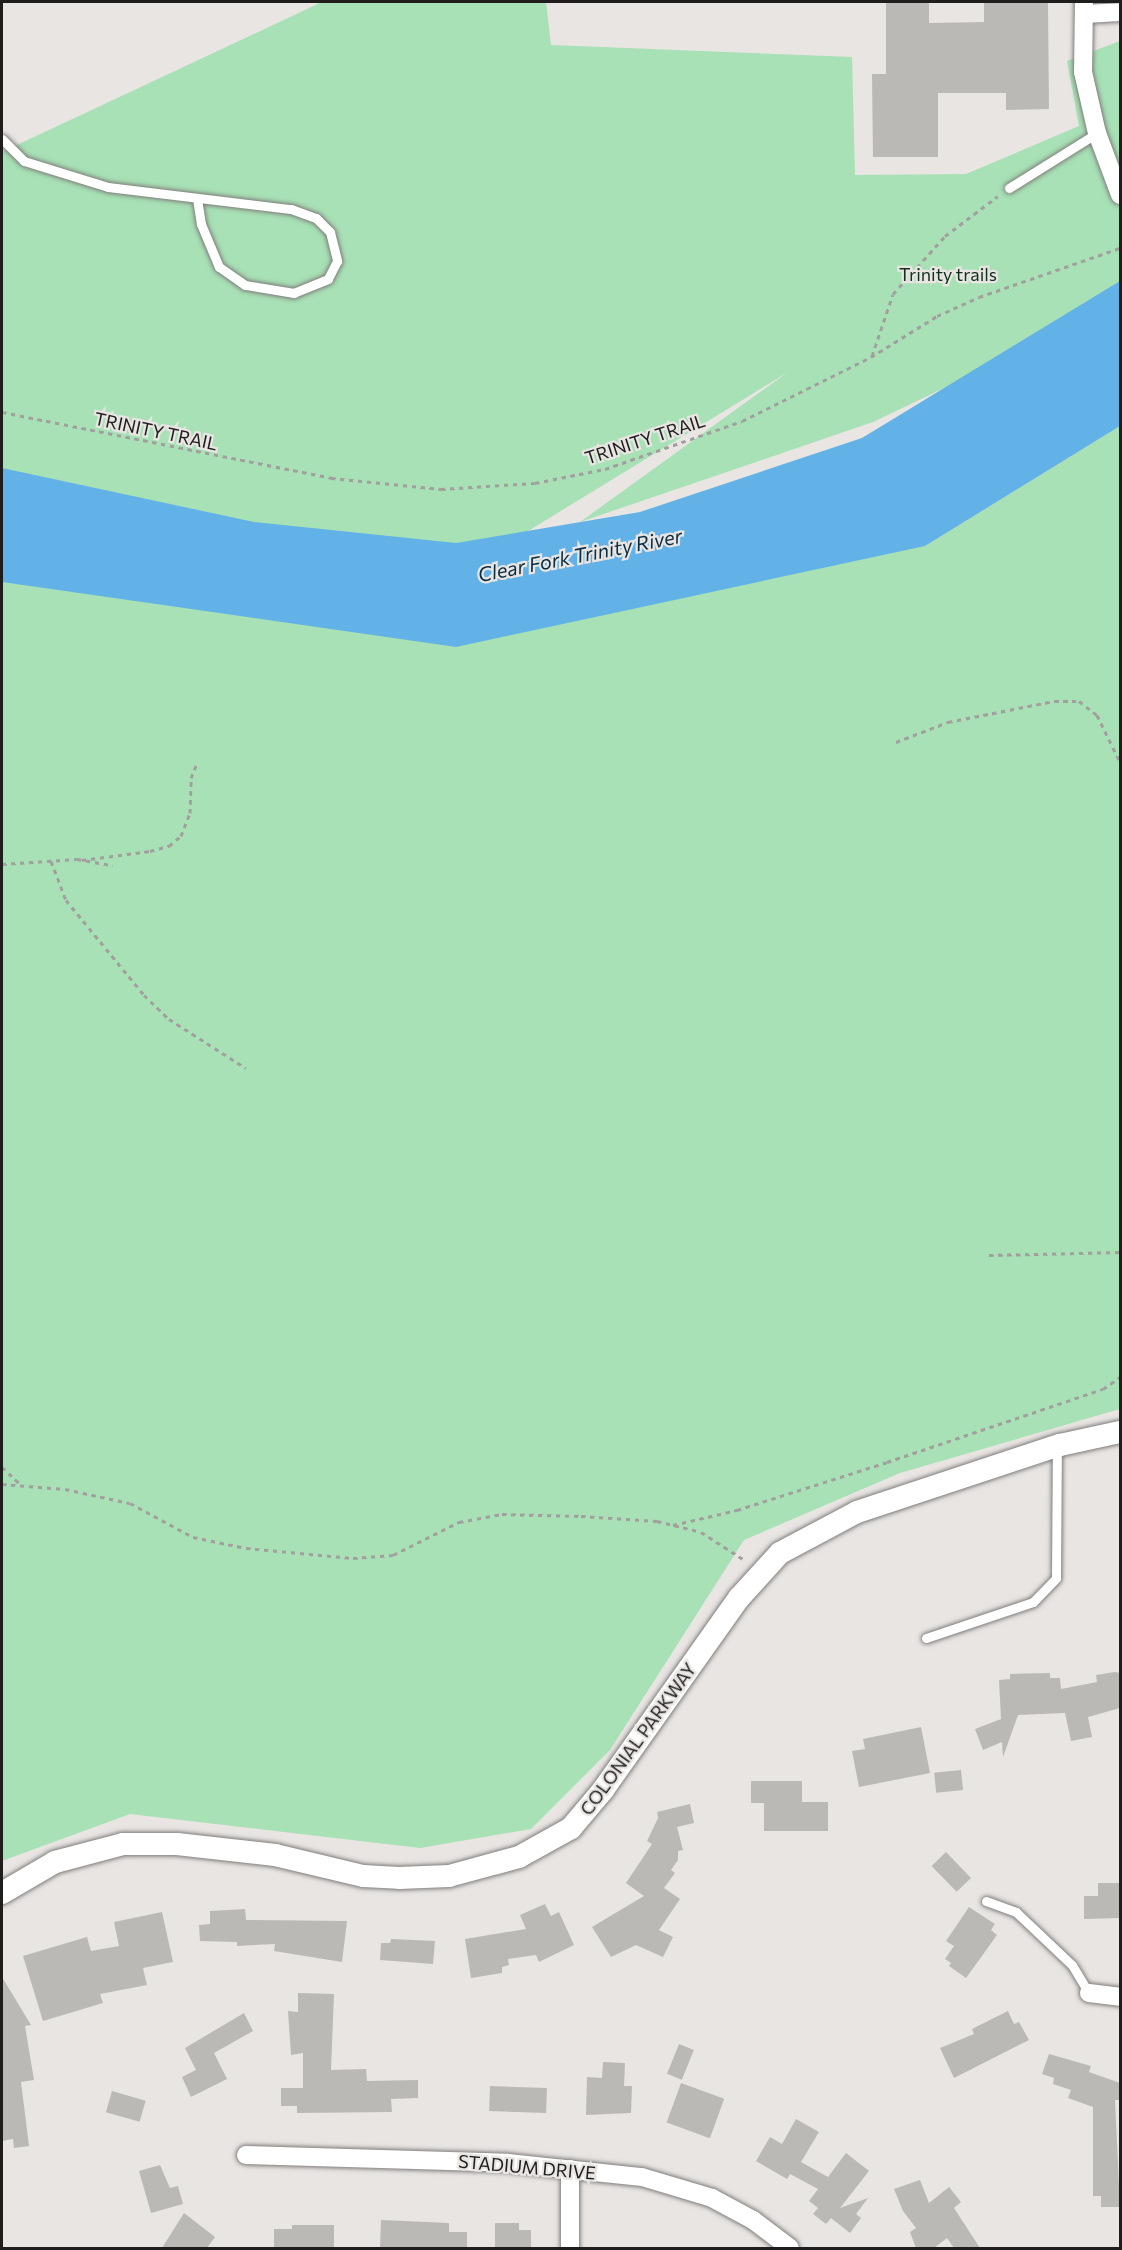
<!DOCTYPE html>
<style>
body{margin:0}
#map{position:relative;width:1122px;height:2250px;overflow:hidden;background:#e8e5e3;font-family:Commissioner,sans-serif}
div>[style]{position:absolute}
.green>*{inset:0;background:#a7e1b5}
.water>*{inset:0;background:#62b2e7}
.building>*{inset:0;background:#bbb9b6;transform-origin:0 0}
.path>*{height:3px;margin-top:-1.5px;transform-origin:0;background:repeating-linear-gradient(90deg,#a2a09e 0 4.5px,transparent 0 9px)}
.roads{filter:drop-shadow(0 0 2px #807e7c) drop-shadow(0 0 2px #807e7c)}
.service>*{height:9px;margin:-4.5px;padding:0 4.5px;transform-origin:4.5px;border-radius:4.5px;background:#fff}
.minor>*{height:18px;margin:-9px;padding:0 9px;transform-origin:9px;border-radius:9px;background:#fff}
.tertiary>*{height:22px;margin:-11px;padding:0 11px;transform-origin:11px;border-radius:11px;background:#fff}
span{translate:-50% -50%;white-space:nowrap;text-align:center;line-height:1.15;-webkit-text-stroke:4.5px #e8e5e3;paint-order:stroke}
.park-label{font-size:18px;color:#10311b}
.street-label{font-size:18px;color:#1f1e1d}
.water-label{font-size:20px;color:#092d43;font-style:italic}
.frame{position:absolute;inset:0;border:3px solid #1f1e1d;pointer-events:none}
</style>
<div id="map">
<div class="green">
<i style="clip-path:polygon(322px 2px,546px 2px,551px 45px,852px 57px,855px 175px,966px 174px,1079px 126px,1067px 61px,1120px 41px,1120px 304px,873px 422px,580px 522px,788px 372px,461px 572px,2px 469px,2px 152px)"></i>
<i style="clip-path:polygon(1120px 426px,1120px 1409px,900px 1473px,744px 1540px,610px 1750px,531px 1829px,420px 1848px,130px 1814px,2px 1861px,2px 582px,925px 546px)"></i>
</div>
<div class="water">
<i style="clip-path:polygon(1120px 281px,1120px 426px,925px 546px,456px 647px,2px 582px,2px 468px,254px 522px,456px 543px,640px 512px,862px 438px)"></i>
</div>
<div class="building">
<i style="clip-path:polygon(886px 2px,929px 2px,929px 23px,984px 22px,984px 2px,1048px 2px,1049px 109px,1006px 110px,1006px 93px,938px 93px,938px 157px,873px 157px,872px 74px,886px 74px)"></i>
<i style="clip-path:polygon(1115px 1672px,1120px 1673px,1120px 1708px,1088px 1717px,1092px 1737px,1071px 1741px,1065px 1713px,1018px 1715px,1003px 1757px,1002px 1742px,983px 1750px,975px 1729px,1001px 1719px,999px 1680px,1010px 1679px,1010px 1674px,1050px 1673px,1050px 1678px,1060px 1678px,1061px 1689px,1097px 1682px,1096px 1675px)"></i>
<i style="clip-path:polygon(921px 1727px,930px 1773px,859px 1787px,852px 1751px,865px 1749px,863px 1739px)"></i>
<i style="left:961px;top:1770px;width:20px;height:27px;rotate:84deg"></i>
<i style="clip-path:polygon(751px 1781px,802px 1781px,802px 1802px,828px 1802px,828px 1831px,764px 1831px,764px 1803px,751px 1803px)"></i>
<i style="clip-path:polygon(690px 1804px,694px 1823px,677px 1827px,683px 1850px,678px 1851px,678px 1860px,671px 1870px,675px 1873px,664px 1888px,680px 1899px,659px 1930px,673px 1937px,663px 1957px,636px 1945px,611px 1957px,592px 1927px,644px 1896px,626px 1883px,652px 1844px,647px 1841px,658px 1818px,657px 1812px)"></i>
<i style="left:946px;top:1852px;width:36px;height:20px;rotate:46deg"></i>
<i style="clip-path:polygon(1098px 1883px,1120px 1883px,1120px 1918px,1084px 1919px,1084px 1896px,1098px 1896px)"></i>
<i style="clip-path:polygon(545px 1904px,551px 1916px,559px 1912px,574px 1945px,539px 1962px,536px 1955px,508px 1959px,509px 1965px,502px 1967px,502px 1973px,471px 1978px,465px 1939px,526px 1929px,520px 1915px)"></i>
<i style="clip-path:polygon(969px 1907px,995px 1924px,991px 1930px,997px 1935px,966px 1978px,949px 1966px,951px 1963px,945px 1959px,954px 1946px,946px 1941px)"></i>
<i style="clip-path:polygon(245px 1909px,246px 1920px,347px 1921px,342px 1962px,274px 1951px,275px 1944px,237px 1946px,237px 1942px,200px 1941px,199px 1925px,210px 1924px,210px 1911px)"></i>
<i style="clip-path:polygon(162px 1912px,173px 1962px,143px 1968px,147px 1985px,100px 1994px,103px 2003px,43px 2021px,23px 1956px,87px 1937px,91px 1951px,119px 1946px,114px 1922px)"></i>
<i style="clip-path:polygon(391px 1939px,435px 1941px,433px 1964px,380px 1960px,381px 1943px,390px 1943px)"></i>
<i style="clip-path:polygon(2px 1977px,31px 2025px,25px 2026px,34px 2080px,21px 2082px,29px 2146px,14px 2148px,13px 2139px,2px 2141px)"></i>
<i style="clip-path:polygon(298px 1993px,334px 1994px,331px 2070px,366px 2069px,367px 2081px,418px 2080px,418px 2098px,391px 2099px,392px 2112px,297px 2113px,297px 2106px,281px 2106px,281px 2088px,303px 2088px,303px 2053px,291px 2055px,288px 2011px,298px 2012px)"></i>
<i style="clip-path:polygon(1008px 2011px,1014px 2024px,1019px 2022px,1029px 2040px,954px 2078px,940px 2048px,974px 2034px,972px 2029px)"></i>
<i style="clip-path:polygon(244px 2013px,253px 2031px,214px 2053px,227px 2079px,191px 2097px,182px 2077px,196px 2070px,185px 2048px)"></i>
<i style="left:679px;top:2044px;width:16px;height:32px;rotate:22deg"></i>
<i style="clip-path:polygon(1049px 2054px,1091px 2066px,1089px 2072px,1120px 2083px,1120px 2100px,1115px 2100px,1120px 2207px,1101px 2207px,1101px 2196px,1093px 2196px,1093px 2107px,1068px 2098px,1071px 2090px,1053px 2084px,1054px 2078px,1042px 2074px)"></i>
<i style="clip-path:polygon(603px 2062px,625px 2063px,624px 2086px,632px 2086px,631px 2113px,586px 2115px,587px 2077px,602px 2078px)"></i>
<i style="left:681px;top:2083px;width:46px;height:42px;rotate:20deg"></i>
<i style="left:490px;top:2086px;width:57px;height:25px;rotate:2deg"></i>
<i style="left:112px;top:2091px;width:35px;height:22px;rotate:16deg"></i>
<i style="clip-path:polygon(796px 2119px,819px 2132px,801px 2162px,828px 2177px,846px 2153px,869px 2171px,840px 2208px,868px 2198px,856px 2214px,861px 2218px,850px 2233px,831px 2218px,826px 2224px,813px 2214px,818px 2208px,809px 2201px,818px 2189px,790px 2174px,787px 2179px,756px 2161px,770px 2137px,782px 2144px)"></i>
<i style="clip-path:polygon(160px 2165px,170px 2188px,178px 2186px,183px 2204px,151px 2213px,139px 2171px)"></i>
<i style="clip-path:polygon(920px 2180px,929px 2203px,949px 2187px,961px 2202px,954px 2208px,980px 2248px,954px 2248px,947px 2238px,934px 2248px,916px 2248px,910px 2232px,916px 2228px,903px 2211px,894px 2189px)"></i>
<i style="clip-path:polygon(184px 2213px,215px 2237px,207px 2248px,162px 2248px)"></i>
<i style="clip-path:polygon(381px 2220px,449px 2223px,449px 2232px,467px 2232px,467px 2248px,380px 2248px)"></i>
<i style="clip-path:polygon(495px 2223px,519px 2223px,519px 2230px,531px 2230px,531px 2248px,495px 2248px)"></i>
<i style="clip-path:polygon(292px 2225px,334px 2225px,334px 2248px,274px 2248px,274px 2229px,292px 2229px)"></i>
</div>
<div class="path">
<i style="left:872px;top:356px;width:65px;rotate:-71.3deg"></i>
<i style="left:893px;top:294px;width:78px;rotate:-48.1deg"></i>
<i style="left:945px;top:236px;width:66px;rotate:-37deg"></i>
<i style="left:2px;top:412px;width:336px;rotate:11.3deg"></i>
<i style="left:331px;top:478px;width:111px;rotate:5.7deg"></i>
<i style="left:441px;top:489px;width:94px;rotate:-3.7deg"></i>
<i style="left:535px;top:483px;width:71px;rotate:-11.3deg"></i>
<i style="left:605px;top:469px;width:145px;rotate:-19.3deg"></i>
<i style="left:742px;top:421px;width:144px;rotate:-26.4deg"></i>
<i style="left:871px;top:357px;width:78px;rotate:-31.8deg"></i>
<i style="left:937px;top:316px;width:46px;rotate:-24.3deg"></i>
<i style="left:979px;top:297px;width:149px;rotate:-19.2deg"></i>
<i style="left:896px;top:742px;width:56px;rotate:-21deg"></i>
<i style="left:948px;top:722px;width:108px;rotate:-11.2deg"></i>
<i style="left:1054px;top:701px;width:25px"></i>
<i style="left:1079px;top:701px;width:23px;rotate:38deg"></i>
<i style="left:1097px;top:715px;width:52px;rotate:63.9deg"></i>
<i style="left:82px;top:860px;width:69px;rotate:-7.5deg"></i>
<i style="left:150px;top:851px;width:20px;rotate:-15deg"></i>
<i style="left:169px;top:846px;width:16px;rotate:-40deg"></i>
<i style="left:181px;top:836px;width:25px;rotate:-69deg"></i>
<i style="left:190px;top:813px;width:35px;rotate:-88deg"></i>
<i style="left:191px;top:778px;width:16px;rotate:-68deg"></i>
<i style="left:51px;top:861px;width:42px;rotate:69deg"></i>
<i style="left:66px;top:900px;width:123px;rotate:50.6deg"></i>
<i style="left:144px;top:995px;width:35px;rotate:44deg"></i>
<i style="left:169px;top:1019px;width:91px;rotate:32.5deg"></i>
<i style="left:2px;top:864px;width:75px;rotate:-3.8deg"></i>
<i style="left:77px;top:859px;width:36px;rotate:10deg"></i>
<i style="left:989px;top:1255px;width:131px;rotate:-1.3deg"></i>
<i style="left:2px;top:1467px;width:25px;rotate:43deg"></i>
<i style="left:2px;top:1484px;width:63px;rotate:4.5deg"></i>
<i style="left:65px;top:1489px;width:66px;rotate:12.2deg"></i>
<i style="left:130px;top:1503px;width:72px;rotate:28.4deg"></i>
<i style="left:193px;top:1537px;width:54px;rotate:11.7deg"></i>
<i style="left:246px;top:1548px;width:107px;rotate:5.3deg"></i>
<i style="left:353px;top:1558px;width:40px;rotate:-4.3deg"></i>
<i style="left:393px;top:1555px;width:74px;rotate:-26.6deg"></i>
<i style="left:459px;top:1522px;width:44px;rotate:-10.5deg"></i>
<i style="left:502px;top:1514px;width:79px;rotate:1.5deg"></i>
<i style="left:581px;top:1516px;width:76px;rotate:3.8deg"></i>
<i style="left:657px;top:1521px;width:45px;rotate:14deg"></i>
<i style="left:701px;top:1532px;width:54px;rotate:32.8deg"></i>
<i style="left:673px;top:1525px;width:66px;rotate:-13.2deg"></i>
<i style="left:737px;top:1510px;width:157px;rotate:-17.7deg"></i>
<i style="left:887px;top:1462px;width:228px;rotate:-18.7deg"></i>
<i style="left:1103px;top:1389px;width:21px;rotate:-35deg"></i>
</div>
<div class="roads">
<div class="service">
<i style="left:2px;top:139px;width:31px;rotate:45deg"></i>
<i style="left:24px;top:161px;width:88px;rotate:17.2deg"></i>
<i style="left:108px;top:187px;width:184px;rotate:6.9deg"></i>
<i style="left:291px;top:209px;width:27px;rotate:20deg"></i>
<i style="left:316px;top:218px;width:20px;rotate:45deg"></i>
<i style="left:330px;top:232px;width:30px;rotate:76deg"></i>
<i style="left:337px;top:261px;width:20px;rotate:117deg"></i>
<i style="left:328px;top:279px;width:37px;rotate:158deg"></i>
<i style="left:294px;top:293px;width:50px;rotate:-170.7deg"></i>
<i style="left:245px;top:285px;width:32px;rotate:-145deg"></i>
<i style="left:219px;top:267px;width:47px;rotate:-112.7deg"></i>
<i style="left:201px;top:224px;width:24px;rotate:-99deg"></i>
<i style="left:1009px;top:188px;width:104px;rotate:-32deg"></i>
<i style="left:926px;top:1638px;width:113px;rotate:-18.6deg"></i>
<i style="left:1033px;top:1602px;width:33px;rotate:-46deg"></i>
<i style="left:1056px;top:1578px;width:130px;rotate:-89.6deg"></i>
<i style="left:986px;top:1901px;width:32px;rotate:20deg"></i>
<i style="left:1016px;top:1912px;width:77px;rotate:43.4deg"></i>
<i style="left:1072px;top:1965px;width:33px;rotate:59deg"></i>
</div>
<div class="minor">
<i style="left:1084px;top:2px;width:70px;rotate:90.8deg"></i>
<i style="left:1083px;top:72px;width:63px;rotate:77.1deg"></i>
<i style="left:1097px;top:133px;width:66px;rotate:69.6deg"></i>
<i style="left:1084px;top:14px;width:36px;rotate:-3deg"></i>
<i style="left:1089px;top:1993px;width:31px;rotate:7deg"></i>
<i style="left:246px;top:2155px;width:262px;rotate:1.7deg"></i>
<i style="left:508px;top:2163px;width:135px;rotate:6deg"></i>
<i style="left:642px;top:2177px;width:73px;rotate:16.7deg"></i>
<i style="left:712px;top:2198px;width:47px;rotate:28.2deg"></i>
<i style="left:753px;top:2220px;width:46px;rotate:37.1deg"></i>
<i style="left:570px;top:2169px;width:79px;rotate:90deg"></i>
</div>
<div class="tertiary">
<i style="left:2px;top:1893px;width:61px;rotate:-30.3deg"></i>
<i style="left:55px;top:1862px;width:70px;rotate:-14.8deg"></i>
<i style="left:123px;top:1844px;width:54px"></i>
<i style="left:177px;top:1844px;width:99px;rotate:6.4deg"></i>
<i style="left:275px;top:1855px;width:90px;rotate:13.4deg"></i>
<i style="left:363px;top:1876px;width:36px;rotate:3deg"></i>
<i style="left:399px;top:1878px;width:50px;rotate:-2.3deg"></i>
<i style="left:449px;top:1876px;width:73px;rotate:-15.2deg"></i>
<i style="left:519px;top:1857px;width:60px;rotate:-29.1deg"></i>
<i style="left:571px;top:1828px;width:50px;rotate:-49.9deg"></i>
<i style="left:603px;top:1790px;width:235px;rotate:-54.7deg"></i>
<i style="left:739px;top:1598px;width:61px;rotate:-47.7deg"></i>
<i style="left:780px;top:1553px;width:87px;rotate:-28deg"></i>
<i style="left:857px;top:1512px;width:214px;rotate:-18.3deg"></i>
<i style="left:1060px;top:1445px;width:61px;rotate:-12.2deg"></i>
</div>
</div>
<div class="park-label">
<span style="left:948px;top:274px">Trinity trails</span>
</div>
<div class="street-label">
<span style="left:156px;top:431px;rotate:12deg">TRINITY TRAIL</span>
<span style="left:645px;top:439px;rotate:-18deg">TRINITY TRAIL</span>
<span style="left:638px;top:1739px;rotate:-54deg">COLONIAL PARKWAY</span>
<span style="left:527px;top:2167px;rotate:5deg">STADIUM DRIVE</span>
</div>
<div class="water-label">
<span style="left:580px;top:555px;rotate:-11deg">Clear Fork Trinity River</span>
</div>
<div class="frame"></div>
</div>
